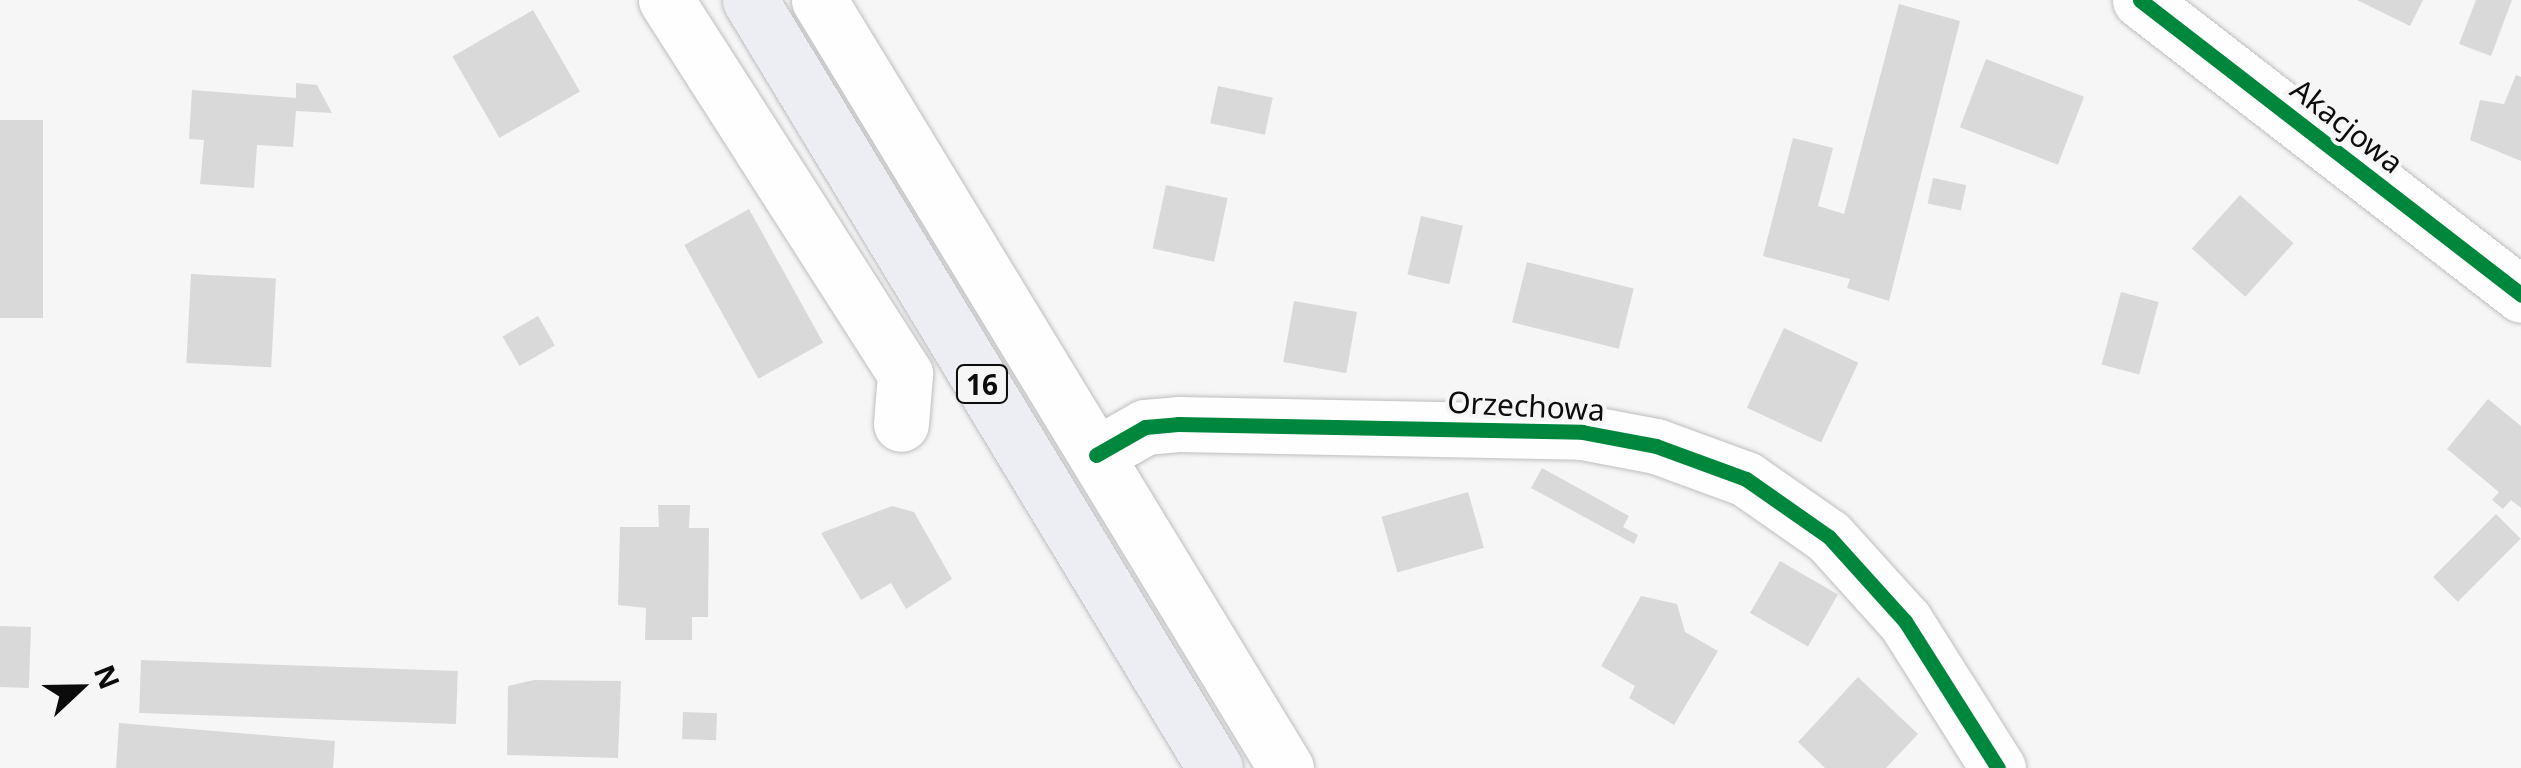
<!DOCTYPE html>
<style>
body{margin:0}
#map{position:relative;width:2521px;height:768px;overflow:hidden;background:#f6f6f7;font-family:"Noto Sans",sans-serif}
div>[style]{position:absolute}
.building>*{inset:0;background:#dad9da;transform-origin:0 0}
.roads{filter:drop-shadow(0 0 2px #bebebf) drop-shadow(0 0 2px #bebebf)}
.minor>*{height:55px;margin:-27.5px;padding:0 27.5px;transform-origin:27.5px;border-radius:27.5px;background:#fefefe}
.major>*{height:55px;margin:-27.5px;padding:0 27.5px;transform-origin:27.5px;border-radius:27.5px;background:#ededf4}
.cycleway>*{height:15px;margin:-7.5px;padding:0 7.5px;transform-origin:7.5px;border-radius:7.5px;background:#00873e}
span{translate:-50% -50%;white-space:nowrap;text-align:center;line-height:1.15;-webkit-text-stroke:8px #f6f6f7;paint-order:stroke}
.shield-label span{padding:2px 8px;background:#f6f6f7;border:2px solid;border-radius:8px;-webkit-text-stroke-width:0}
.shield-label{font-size:28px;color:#0c0c0d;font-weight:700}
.street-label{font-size:30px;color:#0c0c0d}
.north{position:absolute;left:30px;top:638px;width:100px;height:100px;-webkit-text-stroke:8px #f6f6f7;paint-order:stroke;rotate:68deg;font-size:28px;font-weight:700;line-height:40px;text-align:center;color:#0c0c0d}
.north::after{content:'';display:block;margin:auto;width:35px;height:45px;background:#0c0c0d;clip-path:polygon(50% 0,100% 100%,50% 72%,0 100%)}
</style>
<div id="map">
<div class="building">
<i style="clip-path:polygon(2357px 0,2423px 0,2410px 26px)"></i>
<i style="clip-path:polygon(2476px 0,2512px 0,2491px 56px,2459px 44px)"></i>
<i style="clip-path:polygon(1899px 4px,1960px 21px,1889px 301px,1847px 288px,1850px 279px,1763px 256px,1793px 138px,1833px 148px,1818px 206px,1844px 214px)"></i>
<i style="left:533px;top:10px;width:94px;height:93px;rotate:60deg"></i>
<i style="left:1986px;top:59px;width:105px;height:73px;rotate:21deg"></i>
<i style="clip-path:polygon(2516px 75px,2521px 77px,2521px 161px,2470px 140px,2480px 100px,2504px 104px)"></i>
<i style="clip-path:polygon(296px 83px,317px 85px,332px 113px,296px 111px,293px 147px,257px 145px,254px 188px,200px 184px,204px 140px,189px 139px,192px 90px,296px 98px)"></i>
<i style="left:1218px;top:86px;width:56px;height:38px;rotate:12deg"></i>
<i style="left:0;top:120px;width:43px;height:198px"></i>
<i style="left:1933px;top:178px;width:34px;height:26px;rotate:12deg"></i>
<i style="left:1166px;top:185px;width:63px;height:65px;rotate:12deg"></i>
<i style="left:2240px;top:195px;width:72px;height:72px;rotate:42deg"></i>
<i style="left:749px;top:209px;width:153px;height:74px;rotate:61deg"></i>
<i style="left:1421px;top:216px;width:43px;height:60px;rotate:13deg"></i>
<i style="left:1527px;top:262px;width:110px;height:62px;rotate:14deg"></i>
<i style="left:191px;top:274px;width:85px;height:89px;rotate:3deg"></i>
<i style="left:2121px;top:292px;width:39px;height:75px;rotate:15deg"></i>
<i style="left:1294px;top:301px;width:64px;height:62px;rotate:10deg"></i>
<i style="left:538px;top:316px;width:34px;height:41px;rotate:60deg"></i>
<i style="left:1784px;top:328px;width:82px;height:88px;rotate:25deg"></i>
<i style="clip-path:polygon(2488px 399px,2521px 426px,2521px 508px,2511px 500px,2503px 509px,2492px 500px,2499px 492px,2447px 449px)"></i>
<i style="clip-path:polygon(1542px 468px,1629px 516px,1623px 527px,1638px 535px,1634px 544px,1531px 488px)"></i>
<i style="left:1468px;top:492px;width:58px;height:90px;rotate:74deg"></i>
<i style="clip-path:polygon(658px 505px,690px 505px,689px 528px,709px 528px,708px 617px,692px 617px,692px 640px,645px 640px,646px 608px,618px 605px,620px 527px,659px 527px)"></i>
<i style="clip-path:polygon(892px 506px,914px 512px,952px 579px,906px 609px,891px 583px,861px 600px,821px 533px)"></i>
<i style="left:2496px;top:514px;width:35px;height:89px;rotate:45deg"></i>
<i style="left:1780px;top:561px;width:67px;height:60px;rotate:30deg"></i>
<i style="clip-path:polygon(1641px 596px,1677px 604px,1685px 632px,1718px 651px,1674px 725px,1629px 698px,1635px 686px,1601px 666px)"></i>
<i style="left:0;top:626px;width:31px;height:61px;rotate:2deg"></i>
<i style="left:141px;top:660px;width:317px;height:53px;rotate:2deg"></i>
<i style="clip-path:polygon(1858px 677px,1918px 734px,1886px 768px,1825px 768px,1798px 742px)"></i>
<i style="clip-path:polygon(534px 680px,621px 681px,618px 758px,507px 755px,508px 686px)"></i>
<i style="left:683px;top:712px;width:34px;height:27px;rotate:2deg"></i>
<i style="clip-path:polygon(119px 723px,335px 741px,333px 768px,116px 768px)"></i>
</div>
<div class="roads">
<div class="minor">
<i style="left:666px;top:0;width:444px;rotate:57.4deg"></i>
<i style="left:905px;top:374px;width:50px;rotate:94.6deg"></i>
<i style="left:819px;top:0;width:899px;rotate:58.7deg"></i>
<i style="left:2140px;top:0;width:482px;rotate:37.7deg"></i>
<i style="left:1096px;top:455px;width:56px;rotate:-29.7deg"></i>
<i style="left:1145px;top:427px;width:33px;rotate:-5deg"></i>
<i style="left:1178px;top:424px;width:404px;rotate:1.1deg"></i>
<i style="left:1582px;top:432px;width:75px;rotate:10.7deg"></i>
<i style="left:1656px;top:446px;width:96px;rotate:20.1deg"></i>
<i style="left:1746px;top:479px;width:101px;rotate:34.9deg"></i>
<i style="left:1829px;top:537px;width:113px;rotate:47.9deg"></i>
<i style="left:1905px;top:621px;width:174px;rotate:57.7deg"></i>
</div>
<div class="major">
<i style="left:750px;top:0;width:898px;rotate:58.81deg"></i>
</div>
</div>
<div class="cycleway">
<i style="left:2140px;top:0;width:482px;rotate:37.7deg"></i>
<i style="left:1096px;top:455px;width:56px;rotate:-29.7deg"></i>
<i style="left:1145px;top:427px;width:33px;rotate:-5deg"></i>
<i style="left:1178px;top:424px;width:404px;rotate:1.1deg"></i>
<i style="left:1582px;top:432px;width:75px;rotate:10.7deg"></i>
<i style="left:1656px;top:446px;width:96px;rotate:20.1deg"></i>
<i style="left:1746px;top:479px;width:101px;rotate:34.9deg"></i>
<i style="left:1829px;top:537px;width:113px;rotate:47.9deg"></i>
<i style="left:1905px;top:621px;width:174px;rotate:57.7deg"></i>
</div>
<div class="shield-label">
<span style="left:982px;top:384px">16</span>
</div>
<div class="street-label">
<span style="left:2347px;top:126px;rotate:38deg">Akacjowa</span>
<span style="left:1526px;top:406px;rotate:3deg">Orzechowa</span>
</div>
<div class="north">N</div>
</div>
